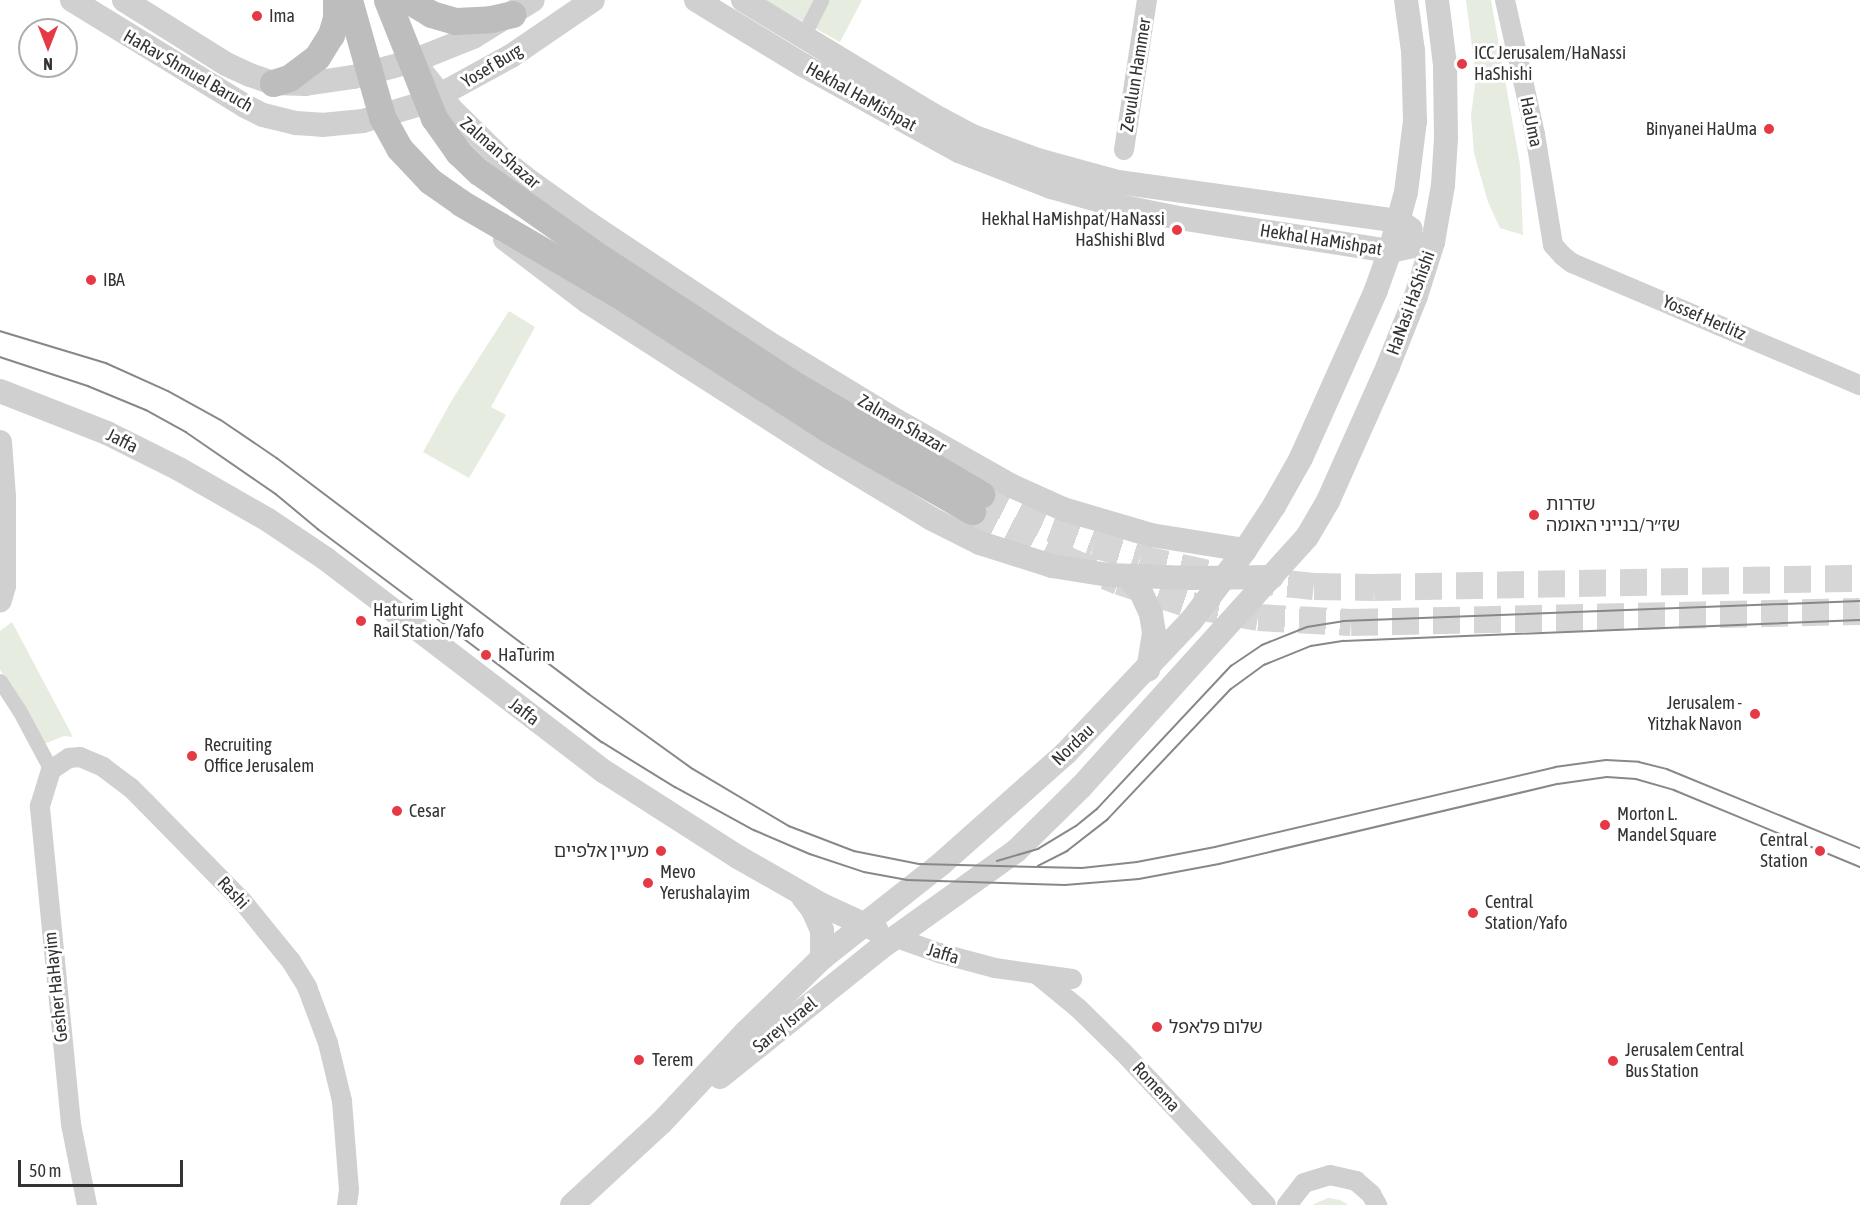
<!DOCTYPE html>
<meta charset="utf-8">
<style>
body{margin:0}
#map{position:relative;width:1860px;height:1205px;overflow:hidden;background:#fff;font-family:"Asap Condensed","Noto Sans Hebrew",sans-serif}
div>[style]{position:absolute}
.green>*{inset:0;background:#e6ecdf}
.secondary-tunnel>*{height:27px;margin-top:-13.5px;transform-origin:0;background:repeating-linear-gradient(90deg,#d6d6d6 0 27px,transparent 0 41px)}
.pedestrian>*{height:15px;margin:-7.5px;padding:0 7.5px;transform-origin:7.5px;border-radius:7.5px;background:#d0d0d0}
.minor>*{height:20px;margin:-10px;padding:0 10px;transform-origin:10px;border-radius:10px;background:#d0d0d0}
.tertiary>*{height:24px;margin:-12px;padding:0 12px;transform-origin:12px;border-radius:12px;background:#d0d0d0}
.secondary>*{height:27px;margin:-13.5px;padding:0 13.5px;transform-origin:13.5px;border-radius:13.5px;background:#bdbdbd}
.tram>*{height:1.5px;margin:-0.75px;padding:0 0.75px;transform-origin:0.75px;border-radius:0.75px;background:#888}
.dots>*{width:16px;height:16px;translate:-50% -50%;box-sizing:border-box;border:3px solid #fff;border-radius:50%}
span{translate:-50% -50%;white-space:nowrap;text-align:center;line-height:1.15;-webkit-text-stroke:6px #fff;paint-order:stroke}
.poi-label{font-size:18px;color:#333}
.left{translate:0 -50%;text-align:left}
.right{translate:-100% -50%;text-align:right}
.street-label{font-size:18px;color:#333}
.north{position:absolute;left:18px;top:18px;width:60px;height:60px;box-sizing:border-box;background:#fff;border:2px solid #adadad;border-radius:50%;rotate:180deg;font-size:16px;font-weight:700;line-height:24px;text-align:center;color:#333}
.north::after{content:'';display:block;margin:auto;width:21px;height:27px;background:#e63946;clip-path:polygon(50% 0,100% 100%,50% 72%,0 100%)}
.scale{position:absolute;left:18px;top:1160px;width:165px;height:27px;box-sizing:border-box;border:3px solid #333;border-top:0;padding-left:8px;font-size:18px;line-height:21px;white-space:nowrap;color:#333;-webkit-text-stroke:4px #fff;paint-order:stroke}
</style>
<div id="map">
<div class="green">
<i style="clip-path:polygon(764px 0,862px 0,840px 42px)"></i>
<i style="clip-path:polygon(1466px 0,1491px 0,1520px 165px,1523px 235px,1500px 228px,1488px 202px,1474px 153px,1471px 115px,1476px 78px)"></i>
<i style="clip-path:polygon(509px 311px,535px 327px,491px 407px,506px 415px,469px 478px,423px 452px,452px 400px)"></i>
<i style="clip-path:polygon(12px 622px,73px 737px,64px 736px,44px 744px,22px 703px,0 670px,0 631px)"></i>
<i style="clip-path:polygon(1328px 1198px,1340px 1200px,1348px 1205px,1312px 1205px)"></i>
</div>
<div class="secondary-tunnel">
<i style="left:981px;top:494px;width:78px;rotate:25.9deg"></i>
<i style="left:1051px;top:528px;width:46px;rotate:20.4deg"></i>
<i style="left:1094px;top:544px;width:48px;rotate:16.9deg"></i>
<i style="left:1140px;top:558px;width:71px;rotate:12.3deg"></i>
<i style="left:972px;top:511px;width:108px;rotate:27deg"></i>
<i style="left:1068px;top:560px;width:55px;rotate:22.4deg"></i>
<i style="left:1119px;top:581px;width:77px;rotate:18.2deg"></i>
<i style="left:1192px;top:605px;width:67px;rotate:10.3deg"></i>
<i style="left:1258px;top:617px;width:93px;rotate:3.1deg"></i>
<i style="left:1351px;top:622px;width:509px;rotate:-1.24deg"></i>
<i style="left:1247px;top:579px;width:67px;rotate:6deg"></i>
<i style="left:1314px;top:586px;width:60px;rotate:1deg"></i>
<i style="left:1374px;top:587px;width:486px;rotate:-1.1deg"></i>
</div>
<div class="pedestrian">
<i style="left:807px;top:28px;width:31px;rotate:-63deg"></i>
<i style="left:0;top:681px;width:35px;rotate:57deg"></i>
<i style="left:19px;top:710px;width:68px;rotate:61.9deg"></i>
</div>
<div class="minor">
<i style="left:1505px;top:0;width:137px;rotate:77.4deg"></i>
<i style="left:1535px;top:134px;width:112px;rotate:80.8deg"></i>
<i style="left:1553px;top:245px;width:15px;rotate:48deg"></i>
<i style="left:1563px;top:256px;width:11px;rotate:38deg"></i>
<i style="left:1572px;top:263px;width:313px;rotate:23deg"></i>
<i style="left:1124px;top:150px;width:152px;rotate:-81.3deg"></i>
<i style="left:894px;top:937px;width:48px;rotate:19.6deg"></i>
<i style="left:939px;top:953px;width:58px;rotate:15deg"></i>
<i style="left:995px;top:968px;width:78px;rotate:8.1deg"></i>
<i style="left:1039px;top:976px;width:50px;rotate:39.4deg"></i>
<i style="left:1078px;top:1008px;width:63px;rotate:44.4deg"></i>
<i style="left:1123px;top:1052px;width:209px;rotate:46.9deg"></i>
<i style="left:87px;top:1205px;width:83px;rotate:-101.2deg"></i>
<i style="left:71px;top:1124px;width:320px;rotate:-95.6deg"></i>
<i style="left:40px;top:806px;width:38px;rotate:-73deg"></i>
<i style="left:51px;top:770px;width:22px;rotate:-34deg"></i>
<i style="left:69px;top:758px;width:11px;rotate:-5deg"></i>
<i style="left:80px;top:757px;width:25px;rotate:23deg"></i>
<i style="left:103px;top:767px;width:34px;rotate:37deg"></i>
<i style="left:130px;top:787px;width:23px;rotate:45deg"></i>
<i style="left:146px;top:803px;width:139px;rotate:45.6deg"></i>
<i style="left:243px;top:902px;width:76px;rotate:50.9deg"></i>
<i style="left:291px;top:961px;width:31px;rotate:58deg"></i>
<i style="left:307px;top:987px;width:60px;rotate:69.4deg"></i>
<i style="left:328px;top:1043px;width:60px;rotate:76.4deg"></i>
<i style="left:342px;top:1101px;width:89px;rotate:85.5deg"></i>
<i style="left:349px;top:1190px;width:15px;rotate:98deg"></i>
<i style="left:1287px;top:1205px;width:28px;rotate:-52deg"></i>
<i style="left:1304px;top:1183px;width:27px;rotate:-17deg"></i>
<i style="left:1330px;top:1175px;width:27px;rotate:13deg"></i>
<i style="left:1356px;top:1181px;width:20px;rotate:41deg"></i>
<i style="left:1371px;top:1194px;width:13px;rotate:61deg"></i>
</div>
<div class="tertiary">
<i style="left:72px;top:0;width:203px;rotate:31.5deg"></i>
<i style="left:245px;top:106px;width:20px;rotate:27deg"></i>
<i style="left:263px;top:115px;width:34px;rotate:14deg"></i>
<i style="left:296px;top:123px;width:26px;rotate:4deg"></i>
<i style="left:322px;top:125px;width:41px;rotate:-5.6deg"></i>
<i style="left:363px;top:121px;width:67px;rotate:-16.5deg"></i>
<i style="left:427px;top:102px;width:96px;rotate:-28.7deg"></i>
<i style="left:511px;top:56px;width:99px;rotate:-34.3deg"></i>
<i style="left:124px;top:0;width:120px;rotate:32.1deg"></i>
<i style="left:226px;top:64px;width:26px;rotate:25deg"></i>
<i style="left:250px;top:75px;width:24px;rotate:19deg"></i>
<i style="left:273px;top:83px;width:32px;rotate:2deg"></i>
<i style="left:305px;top:84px;width:49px;rotate:-8.3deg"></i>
<i style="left:353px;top:77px;width:62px;rotate:-14.9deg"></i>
<i style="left:413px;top:61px;width:65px;rotate:-21.8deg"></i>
<i style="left:473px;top:37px;width:70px;rotate:-31.7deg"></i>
<i style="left:696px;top:0;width:125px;rotate:31.3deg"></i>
<i style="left:803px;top:65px;width:178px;rotate:28.9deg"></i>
<i style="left:959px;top:151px;width:99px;rotate:21.4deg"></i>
<i style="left:1051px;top:187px;width:71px;rotate:15.6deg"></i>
<i style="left:1119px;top:206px;width:61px;rotate:11.3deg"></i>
<i style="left:1179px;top:218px;width:214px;rotate:8.9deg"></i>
<i style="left:1390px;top:251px;width:44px;rotate:-11.8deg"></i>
<i style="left:743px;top:0;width:222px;rotate:31.2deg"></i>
<i style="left:933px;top:115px;width:44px;rotate:28.3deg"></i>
<i style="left:972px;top:136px;width:70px;rotate:20deg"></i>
<i style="left:1038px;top:160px;width:83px;rotate:15.4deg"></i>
<i style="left:1118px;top:182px;width:284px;rotate:7.9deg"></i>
<i style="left:1399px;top:221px;width:14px;rotate:34deg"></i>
<i style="left:421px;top:71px;width:48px;rotate:51.7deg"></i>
<i style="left:451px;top:109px;width:76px;rotate:44.5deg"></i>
<i style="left:505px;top:162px;width:34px;rotate:38deg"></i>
<i style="left:532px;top:183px;width:69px;rotate:35.5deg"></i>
<i style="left:588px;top:223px;width:215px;rotate:33.6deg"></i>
<i style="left:767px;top:342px;width:152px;rotate:31.3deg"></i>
<i style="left:897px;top:421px;width:132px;rotate:29.5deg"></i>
<i style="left:1012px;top:486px;width:56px;rotate:24.3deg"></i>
<i style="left:1063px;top:509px;width:92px;rotate:16.5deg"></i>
<i style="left:1151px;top:535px;width:95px;rotate:9.1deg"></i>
<i style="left:505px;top:239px;width:104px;rotate:37.2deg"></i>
<i style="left:588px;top:302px;width:117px;rotate:32.7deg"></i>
<i style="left:686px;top:365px;width:172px;rotate:32.7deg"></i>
<i style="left:831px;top:458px;width:118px;rotate:31.1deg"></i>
<i style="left:932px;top:519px;width:54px;rotate:26.6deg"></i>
<i style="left:980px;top:543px;width:76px;rotate:17.7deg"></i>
<i style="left:1052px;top:566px;width:57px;rotate:9.1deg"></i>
<i style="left:1108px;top:575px;width:84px;rotate:2deg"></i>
<i style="left:1192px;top:578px;width:80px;rotate:-0.7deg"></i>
<i style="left:0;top:391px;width:115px;rotate:21.4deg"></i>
<i style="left:107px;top:433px;width:80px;rotate:26.6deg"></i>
<i style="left:179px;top:469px;width:103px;rotate:29.8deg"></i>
<i style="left:268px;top:520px;width:70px;rotate:33.9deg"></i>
<i style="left:326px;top:559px;width:351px;rotate:37.4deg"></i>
<i style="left:605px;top:772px;width:158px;rotate:32.6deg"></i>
<i style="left:738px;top:857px;width:97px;rotate:29.7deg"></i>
<i style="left:822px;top:905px;width:60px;rotate:24.8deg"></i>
<i style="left:0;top:442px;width:55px;rotate:85.8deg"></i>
<i style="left:4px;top:497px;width:89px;rotate:90deg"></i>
<i style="left:4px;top:586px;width:15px;rotate:106deg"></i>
<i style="left:1127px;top:577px;width:18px;rotate:45deg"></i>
<i style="left:1140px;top:590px;width:26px;rotate:65deg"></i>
<i style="left:1151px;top:614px;width:19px;rotate:81deg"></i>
<i style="left:1154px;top:633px;width:37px;rotate:99deg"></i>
<i style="left:803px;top:897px;width:16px;rotate:52deg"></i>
<i style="left:813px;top:910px;width:22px;rotate:66deg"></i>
<i style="left:822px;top:930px;width:28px;rotate:90deg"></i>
<i style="left:720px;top:1077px;width:204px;rotate:-38.8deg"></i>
<i style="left:879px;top:949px;width:168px;rotate:-35.6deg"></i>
<i style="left:1016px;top:851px;width:91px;rotate:-44.6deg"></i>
<i style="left:1081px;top:787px;width:337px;rotate:-47.9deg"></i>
<i style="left:1307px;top:537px;width:42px;rotate:-59.7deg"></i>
<i style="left:1328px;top:501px;width:148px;rotate:-66deg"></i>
<i style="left:1388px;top:366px;width:75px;rotate:-68.2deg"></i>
<i style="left:1416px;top:296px;width:57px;rotate:-72.5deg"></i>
<i style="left:1433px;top:242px;width:58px;rotate:-80deg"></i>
<i style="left:1443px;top:185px;width:46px;rotate:-86.3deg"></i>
<i style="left:1446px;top:139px;width:74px;rotate:-90.8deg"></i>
<i style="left:1445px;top:65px;width:65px;rotate:-97deg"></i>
<i style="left:572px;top:1205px;width:121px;rotate:-42.7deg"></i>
<i style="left:661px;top:1123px;width:125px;rotate:-47deg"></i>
<i style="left:746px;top:1032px;width:106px;rotate:-44.2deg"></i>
<i style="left:822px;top:958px;width:152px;rotate:-38.3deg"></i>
<i style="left:941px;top:864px;width:167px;rotate:-41.6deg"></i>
<i style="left:1066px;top:753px;width:182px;rotate:-46.6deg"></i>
<i style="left:1191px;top:621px;width:89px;rotate:-52.7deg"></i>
<i style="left:1245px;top:550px;width:53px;rotate:-56.6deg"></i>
<i style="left:1274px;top:506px;width:55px;rotate:-60.6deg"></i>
<i style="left:1301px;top:458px;width:184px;rotate:-65.9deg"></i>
<i style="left:1376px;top:290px;width:41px;rotate:-70.3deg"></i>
<i style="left:1390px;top:251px;width:61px;rotate:-74.8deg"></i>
<i style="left:1406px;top:192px;width:72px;rotate:-82.8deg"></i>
<i style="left:1415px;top:121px;width:70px;rotate:-91.6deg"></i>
<i style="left:1413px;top:51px;width:51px;rotate:-97.8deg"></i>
</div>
<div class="secondary">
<i style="left:349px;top:0;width:122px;rotate:74.2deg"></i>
<i style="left:382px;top:117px;width:35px;rotate:61deg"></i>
<i style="left:399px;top:148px;width:45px;rotate:46.8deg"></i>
<i style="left:430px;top:181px;width:38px;rotate:35deg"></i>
<i style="left:461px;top:203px;width:177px;rotate:30.2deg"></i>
<i style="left:614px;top:292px;width:254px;rotate:32.6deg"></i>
<i style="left:828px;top:429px;width:166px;rotate:29.7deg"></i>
<i style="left:387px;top:0;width:127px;rotate:68.3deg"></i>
<i style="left:434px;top:118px;width:42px;rotate:54.8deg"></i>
<i style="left:458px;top:152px;width:29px;rotate:44deg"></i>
<i style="left:479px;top:172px;width:146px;rotate:35.2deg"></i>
<i style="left:598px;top:256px;width:235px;rotate:33.2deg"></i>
<i style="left:795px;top:385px;width:216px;rotate:30.4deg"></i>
<i style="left:408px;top:0;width:27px;rotate:31deg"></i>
<i style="left:431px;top:14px;width:26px;rotate:16deg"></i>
<i style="left:456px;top:21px;width:35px;rotate:-3deg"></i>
<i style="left:491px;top:19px;width:22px;rotate:-13deg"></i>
<i style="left:273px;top:83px;width:17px;rotate:-17deg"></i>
<i style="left:289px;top:78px;width:35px;rotate:-37deg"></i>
<i style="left:317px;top:57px;width:26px;rotate:-58deg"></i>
<i style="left:331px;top:35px;width:19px;rotate:-74deg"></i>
<i style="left:336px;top:17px;width:17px;rotate:-90deg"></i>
</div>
<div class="tram">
<i style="left:0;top:331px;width:111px;rotate:16.8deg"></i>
<i style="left:106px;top:363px;width:68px;rotate:24.3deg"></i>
<i style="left:168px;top:391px;width:60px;rotate:28.7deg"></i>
<i style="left:221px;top:420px;width:68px;rotate:34.2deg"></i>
<i style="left:277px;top:458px;width:391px;rotate:37.1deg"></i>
<i style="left:589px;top:694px;width:128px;rotate:35.8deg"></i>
<i style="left:693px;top:769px;width:112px;rotate:30.7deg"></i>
<i style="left:789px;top:826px;width:70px;rotate:21deg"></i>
<i style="left:854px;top:851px;width:66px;rotate:11.3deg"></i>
<i style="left:919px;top:864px;width:163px;rotate:1.4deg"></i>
<i style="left:1082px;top:868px;width:55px;rotate:-6.2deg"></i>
<i style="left:1137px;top:862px;width:79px;rotate:-10.9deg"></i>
<i style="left:1215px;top:847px;width:349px;rotate:-13.2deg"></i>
<i style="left:1555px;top:767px;width:51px;rotate:-7.8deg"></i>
<i style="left:1606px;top:760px;width:33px;rotate:3deg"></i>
<i style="left:1639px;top:762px;width:29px;rotate:14deg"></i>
<i style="left:1667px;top:769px;width:209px;rotate:22.3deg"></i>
<i style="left:0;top:357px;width:93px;rotate:18.2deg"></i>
<i style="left:88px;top:386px;width:63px;rotate:22.5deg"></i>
<i style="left:146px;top:410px;width:46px;rotate:28.8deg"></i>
<i style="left:186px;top:432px;width:109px;rotate:34.6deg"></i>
<i style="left:276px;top:494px;width:55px;rotate:39.8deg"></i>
<i style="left:318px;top:529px;width:355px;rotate:36.9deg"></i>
<i style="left:602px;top:742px;width:86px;rotate:31.7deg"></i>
<i style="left:675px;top:787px;width:90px;rotate:28.6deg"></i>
<i style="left:754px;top:830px;width:61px;rotate:23.2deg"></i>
<i style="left:810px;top:854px;width:57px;rotate:18.4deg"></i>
<i style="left:864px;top:872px;width:44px;rotate:10.5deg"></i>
<i style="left:907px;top:880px;width:158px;rotate:1.8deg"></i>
<i style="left:1065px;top:885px;width:74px;rotate:-4.6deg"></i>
<i style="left:1139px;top:879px;width:81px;rotate:-10.6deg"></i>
<i style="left:1219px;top:864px;width:348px;rotate:-13.3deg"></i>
<i style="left:1558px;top:784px;width:49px;rotate:-8.1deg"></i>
<i style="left:1607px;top:777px;width:29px;rotate:4deg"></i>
<i style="left:1636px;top:779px;width:40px;rotate:16deg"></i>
<i style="left:1674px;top:790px;width:201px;rotate:22.5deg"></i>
<i style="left:997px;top:861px;width:43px;rotate:-16.3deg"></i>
<i style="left:1038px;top:849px;width:44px;rotate:-31.2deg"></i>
<i style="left:1076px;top:826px;width:27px;rotate:-39deg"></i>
<i style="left:1097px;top:809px;width:196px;rotate:-46.9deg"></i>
<i style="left:1231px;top:666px;width:37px;rotate:-34deg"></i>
<i style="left:1262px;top:645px;width:48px;rotate:-21.8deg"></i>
<i style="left:1307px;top:627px;width:36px;rotate:-9deg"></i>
<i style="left:1343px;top:621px;width:517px;rotate:-2.22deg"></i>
<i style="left:1038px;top:866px;width:33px;rotate:-27deg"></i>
<i style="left:1067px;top:851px;width:51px;rotate:-37.8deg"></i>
<i style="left:1107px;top:820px;width:180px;rotate:-46.6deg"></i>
<i style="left:1231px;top:689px;width:41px;rotate:-36deg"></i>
<i style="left:1264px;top:665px;width:51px;rotate:-22deg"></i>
<i style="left:1311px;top:646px;width:33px;rotate:-9deg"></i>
<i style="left:1344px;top:641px;width:516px;rotate:-2.33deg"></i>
</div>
<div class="dots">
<i style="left:257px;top:16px;background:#e63946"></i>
<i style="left:1462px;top:64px;background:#e63946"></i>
<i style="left:1769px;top:129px;background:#e63946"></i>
<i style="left:1177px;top:230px;background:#e63946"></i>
<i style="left:91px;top:280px;background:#e63946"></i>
<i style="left:1534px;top:515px;background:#e63946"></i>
<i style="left:361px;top:621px;background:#e63946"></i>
<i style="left:486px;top:655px;background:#e63946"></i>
<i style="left:1755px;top:714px;background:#e63946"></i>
<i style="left:192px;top:756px;background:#e63946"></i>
<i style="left:397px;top:811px;background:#e63946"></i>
<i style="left:1605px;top:825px;background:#e63946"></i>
<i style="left:661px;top:851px;background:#e63946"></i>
<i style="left:1820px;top:851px;background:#e63946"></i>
<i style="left:648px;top:883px;background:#e63946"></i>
<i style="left:1473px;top:913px;background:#e63946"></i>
<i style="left:1157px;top:1027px;background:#e63946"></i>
<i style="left:639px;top:1060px;background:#e63946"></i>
<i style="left:1613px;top:1061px;background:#e63946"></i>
</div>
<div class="poi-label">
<span class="left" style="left:269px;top:16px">Ima</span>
<span class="left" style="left:1474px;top:64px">ICC Jerusalem/HaNassi<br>HaShishi</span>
<span class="right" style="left:1757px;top:129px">Binyanei HaUma</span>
<span class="right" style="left:1165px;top:230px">Hekhal HaMishpat/HaNassi<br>HaShishi Blvd</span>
<span class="left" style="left:103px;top:280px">IBA</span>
<span class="left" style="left:1546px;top:515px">שדרות<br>שז״ר/בנייני האומה</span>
<span class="left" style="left:373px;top:621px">Haturim Light<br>Rail Station/Yafo</span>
<span class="left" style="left:498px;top:655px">HaTurim</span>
<span class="right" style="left:1742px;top:714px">Jerusalem -<br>Yitzhak Navon</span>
<span class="left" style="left:204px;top:756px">Recruiting<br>Office Jerusalem</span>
<span class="left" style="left:409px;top:811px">Cesar</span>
<span class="left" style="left:1617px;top:825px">Morton L.<br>Mandel Square</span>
<span class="right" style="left:1808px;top:851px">Central<br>Station</span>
<span class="right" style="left:649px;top:851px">מעיין אלפיים</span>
<span class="left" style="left:660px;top:883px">Mevo<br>Yerushalayim</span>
<span class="left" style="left:1485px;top:913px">Central<br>Station/Yafo</span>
<span class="left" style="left:1169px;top:1027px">שלום פלאפל</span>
<span class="left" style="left:1625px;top:1061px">Jerusalem Central<br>Bus Station</span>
<span class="left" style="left:652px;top:1060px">Terem</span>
</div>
<div class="street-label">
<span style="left:492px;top:66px;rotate:-31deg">Yosef Burg</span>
<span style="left:188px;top:71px;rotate:30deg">HaRav Shmuel Baruch</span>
<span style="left:1136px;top:75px;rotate:-81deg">Zevulun Hammer</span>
<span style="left:861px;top:97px;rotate:29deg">Hekhal HaMishpat</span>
<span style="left:1531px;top:122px;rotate:78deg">HaUma</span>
<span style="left:500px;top:153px;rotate:41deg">Zalman Shazar</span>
<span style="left:1321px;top:240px;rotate:9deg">Hekhal HaMishpat</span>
<span style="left:1411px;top:303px;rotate:-70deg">HaNasi HaShishi</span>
<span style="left:1704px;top:318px;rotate:23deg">Yossef Herlitz</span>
<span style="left:902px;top:424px;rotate:30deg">Zalman Shazar</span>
<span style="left:122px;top:441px;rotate:26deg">Jaffa</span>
<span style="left:524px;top:712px;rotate:37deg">Jaffa</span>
<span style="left:1073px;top:745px;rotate:-44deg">Nordau</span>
<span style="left:233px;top:893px;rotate:47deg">Rashi</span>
<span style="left:943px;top:954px;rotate:17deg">Jaffa</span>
<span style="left:56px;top:987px;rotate:-96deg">Gesher HaHayim</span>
<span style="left:785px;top:1025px;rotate:-39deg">Sarey Israel</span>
<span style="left:1156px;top:1087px;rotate:47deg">Romema</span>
</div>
<div class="north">N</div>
<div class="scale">50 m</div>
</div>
